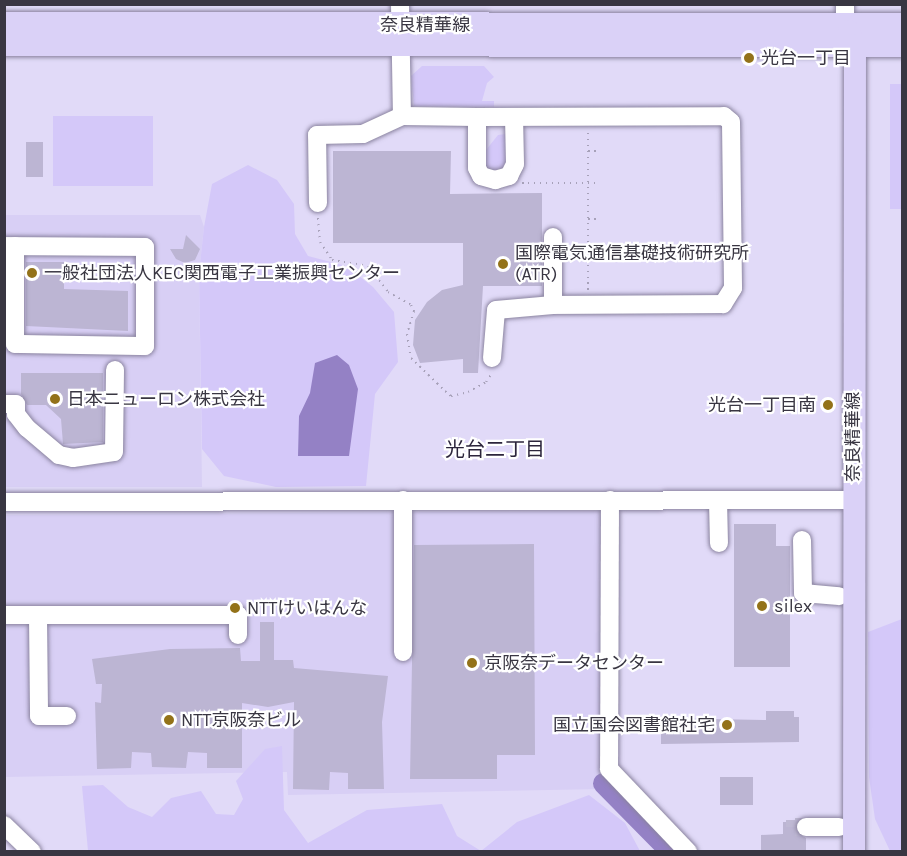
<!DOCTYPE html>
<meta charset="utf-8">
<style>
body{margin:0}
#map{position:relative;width:907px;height:856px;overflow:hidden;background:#e1daf8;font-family:Karla,"Noto Sans JP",sans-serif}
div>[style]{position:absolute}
.built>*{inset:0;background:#d8cff5}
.green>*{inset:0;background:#d4c8f9;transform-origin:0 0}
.water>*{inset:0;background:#9481c5}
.river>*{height:21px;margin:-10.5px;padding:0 10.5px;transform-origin:10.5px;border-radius:10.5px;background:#9481c5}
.building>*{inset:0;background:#bcb5d3;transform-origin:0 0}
.minor-tunnel>*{height:18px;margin-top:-9px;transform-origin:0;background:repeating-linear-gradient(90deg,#bfb9d4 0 18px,transparent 0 27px)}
.path>*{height:2px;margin-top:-1px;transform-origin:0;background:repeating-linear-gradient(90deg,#a7a1b9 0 1.5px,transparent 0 6px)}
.roads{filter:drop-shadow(0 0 2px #8a839f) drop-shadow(0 0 2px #8a839f)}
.minor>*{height:18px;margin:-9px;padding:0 9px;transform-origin:9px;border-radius:9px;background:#fff}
.major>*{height:22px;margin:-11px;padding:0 11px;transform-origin:11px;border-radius:11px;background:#dad1f7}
.dots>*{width:16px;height:16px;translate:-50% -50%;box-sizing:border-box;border:3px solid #fff;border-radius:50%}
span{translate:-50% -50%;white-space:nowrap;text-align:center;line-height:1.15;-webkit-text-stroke:4.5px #fff;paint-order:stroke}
.street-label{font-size:18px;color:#393642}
.poi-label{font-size:18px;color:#393642}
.left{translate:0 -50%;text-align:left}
.right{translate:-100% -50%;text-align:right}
.neighbourhood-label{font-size:20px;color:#2c253c}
.frame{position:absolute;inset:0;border:6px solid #393642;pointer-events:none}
</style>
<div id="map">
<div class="built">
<i style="clip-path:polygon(5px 215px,200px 215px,204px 227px,199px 273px,202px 487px,5px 487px)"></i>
<i style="clip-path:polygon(601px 511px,603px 789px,288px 795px,287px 772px,5px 777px,6px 515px)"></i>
</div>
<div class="green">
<i style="clip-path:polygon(422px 66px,484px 66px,494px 77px,487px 83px,482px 101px,494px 101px,494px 107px,414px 106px,411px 76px)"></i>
<i style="left:890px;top:84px;width:12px;height:125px"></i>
<i style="left:53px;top:116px;width:100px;height:70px"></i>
<i style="clip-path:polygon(506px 134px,509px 162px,502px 171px,486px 172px,482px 155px,498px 135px)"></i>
<i style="clip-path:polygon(248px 165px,277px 180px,294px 204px,295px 234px,308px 256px,346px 266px,373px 287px,394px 312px,398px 362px,375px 394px,366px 486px,276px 487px,224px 476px,202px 449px,199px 273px,204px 227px,212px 184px)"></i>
<i style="clip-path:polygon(902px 619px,902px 851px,890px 851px,875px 819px,869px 777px,868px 632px)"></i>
<i style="clip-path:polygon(282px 746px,284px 810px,308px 843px,367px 810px,442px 804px,457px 836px,481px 851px,517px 822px,589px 795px,625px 823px,640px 851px,88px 851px,82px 786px,103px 785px,128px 807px,152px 817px,171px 798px,201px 791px,216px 814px,234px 815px,243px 799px,236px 781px,265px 749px)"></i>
</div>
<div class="water">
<i style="clip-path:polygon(337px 355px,349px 365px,358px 389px,349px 456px,298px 456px,299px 416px,310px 393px,315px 363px)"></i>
</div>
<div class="river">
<i style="left:603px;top:783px;width:97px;rotate:45.4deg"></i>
</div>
<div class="building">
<i style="left:26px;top:142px;width:17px;height:35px"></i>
<i style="clip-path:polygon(333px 151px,451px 151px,450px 194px,542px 193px,542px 286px,483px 286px,478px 373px,463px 373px,463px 359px,420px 363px,413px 345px,415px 320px,427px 302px,442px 290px,463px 285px,463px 243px,333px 243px)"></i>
<i style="clip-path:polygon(186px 235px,200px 249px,195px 260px,185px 263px,176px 259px,170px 249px,183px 249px)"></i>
<i style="clip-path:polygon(26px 262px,64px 262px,64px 289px,128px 291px,128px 331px,26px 326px)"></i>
<i style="clip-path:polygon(21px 373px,103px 373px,103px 442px,63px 444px,61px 419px,46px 405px,27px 405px,21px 394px)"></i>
<i style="clip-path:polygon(734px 524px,776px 524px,776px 546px,790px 546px,790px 667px,734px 667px)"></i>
<i style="clip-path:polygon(534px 544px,535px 755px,497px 755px,497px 779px,410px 779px,414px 545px)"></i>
<i style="clip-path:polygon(260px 622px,274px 622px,274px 660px,293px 660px,294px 668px,388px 676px,382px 722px,384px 789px,348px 789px,348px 773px,330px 772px,329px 790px,293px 789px,294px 702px,268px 707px,242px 703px,242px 768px,207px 768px,207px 753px,188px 752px,186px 768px,152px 767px,151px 753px,132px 752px,131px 768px,97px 769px,95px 702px,101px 703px,102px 684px,96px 684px,92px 659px,170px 649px,240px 648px,241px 661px,260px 661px)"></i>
<i style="clip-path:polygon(766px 711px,794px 711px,794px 717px,799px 717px,799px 742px,661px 744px,661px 731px,655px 731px,655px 718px,766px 720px)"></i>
<i style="left:720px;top:777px;width:33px;height:28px"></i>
<i style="clip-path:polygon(783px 822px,796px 822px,797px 833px,806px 838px,806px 852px,761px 852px,761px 835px,783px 834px)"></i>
</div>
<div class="minor-tunnel">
<i style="left:795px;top:820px;width:7px;rotate:90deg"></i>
<i style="left:795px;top:827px;width:11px"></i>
</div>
<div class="path">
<i style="left:588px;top:151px;width:11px"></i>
<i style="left:522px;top:183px;width:78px"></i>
<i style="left:318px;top:218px;width:24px;rotate:85deg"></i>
<i style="left:320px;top:242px;width:22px;rotate:56deg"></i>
<i style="left:332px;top:260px;width:36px;rotate:9deg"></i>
<i style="left:368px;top:266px;width:33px;rotate:52deg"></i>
<i style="left:388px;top:292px;width:26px;rotate:29deg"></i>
<i style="left:411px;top:305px;width:7px;rotate:63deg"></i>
<i style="left:414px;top:311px;width:24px;rotate:107deg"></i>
<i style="left:407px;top:334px;width:24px;rotate:81deg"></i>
<i style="left:411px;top:358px;width:47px;rotate:44.1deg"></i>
<i style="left:445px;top:391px;width:8px;rotate:40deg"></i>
<i style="left:451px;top:396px;width:17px;rotate:-13deg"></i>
<i style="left:468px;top:392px;width:21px;rotate:-29deg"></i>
<i style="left:486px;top:382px;width:11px;rotate:-56deg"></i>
<i style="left:588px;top:219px;width:11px"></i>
<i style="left:588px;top:254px;width:11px"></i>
<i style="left:588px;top:290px;width:159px;rotate:-90deg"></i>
</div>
<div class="roads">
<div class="minor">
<i style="left:400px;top:4px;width:112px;rotate:89deg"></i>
<i style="left:402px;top:116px;width:75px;rotate:0.8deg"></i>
<i style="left:477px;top:117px;width:51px;rotate:90deg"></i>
<i style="left:477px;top:168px;width:9px;rotate:63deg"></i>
<i style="left:481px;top:176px;width:15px;rotate:16deg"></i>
<i style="left:495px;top:180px;width:15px;rotate:-16deg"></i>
<i style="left:509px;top:176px;width:13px;rotate:-63deg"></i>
<i style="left:515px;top:164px;width:47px;rotate:-91.2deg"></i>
<i style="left:845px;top:4px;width:21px;rotate:90deg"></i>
<i style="left:477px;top:117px;width:247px;rotate:-0.2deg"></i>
<i style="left:724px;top:116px;width:9px;rotate:41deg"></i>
<i style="left:731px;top:122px;width:166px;rotate:89.3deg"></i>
<i style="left:733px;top:288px;width:19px;rotate:122deg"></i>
<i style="left:723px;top:304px;width:170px;rotate:179.7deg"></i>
<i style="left:553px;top:305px;width:68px;rotate:-90deg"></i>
<i style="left:318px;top:203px;width:68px;rotate:-90.8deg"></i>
<i style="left:317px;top:135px;width:46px;rotate:-1.2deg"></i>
<i style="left:363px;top:134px;width:43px;rotate:-24.8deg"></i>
<i style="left:4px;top:246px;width:141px;rotate:0.4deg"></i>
<i style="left:145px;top:247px;width:99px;rotate:90deg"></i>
<i style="left:145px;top:346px;width:130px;rotate:-179.1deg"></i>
<i style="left:15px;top:344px;width:98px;rotate:-90deg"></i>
<i style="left:492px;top:358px;width:48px;rotate:-85.2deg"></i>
<i style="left:496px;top:310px;width:57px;rotate:-5deg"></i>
<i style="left:4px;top:404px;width:12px"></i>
<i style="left:16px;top:404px;width:10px;rotate:90deg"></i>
<i style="left:16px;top:414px;width:18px;rotate:52deg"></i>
<i style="left:27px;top:428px;width:42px;rotate:40.2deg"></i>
<i style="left:59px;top:455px;width:14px;rotate:12deg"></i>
<i style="left:73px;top:458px;width:41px;rotate:-8.3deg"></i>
<i style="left:114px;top:452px;width:82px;rotate:-89.3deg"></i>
<i style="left:403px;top:500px;width:152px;rotate:90deg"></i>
<i style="left:610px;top:500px;width:269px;rotate:90.2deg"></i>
<i style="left:609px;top:769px;width:115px;rotate:46.4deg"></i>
<i style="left:718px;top:500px;width:43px;rotate:88.7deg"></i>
<i style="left:4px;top:502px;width:849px;rotate:-0.13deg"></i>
<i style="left:802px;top:540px;width:53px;rotate:88.9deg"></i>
<i style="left:803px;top:593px;width:36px;rotate:5deg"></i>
<i style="left:4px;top:615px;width:234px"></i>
<i style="left:238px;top:615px;width:20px;rotate:90deg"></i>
<i style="left:38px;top:616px;width:100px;rotate:89.4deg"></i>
<i style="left:39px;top:716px;width:28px"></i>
<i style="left:4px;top:825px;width:39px;rotate:44deg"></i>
<i style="left:806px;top:827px;width:33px"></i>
</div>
<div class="major">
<i style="left:4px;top:23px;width:898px;rotate:0.06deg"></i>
<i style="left:849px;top:31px;width:15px;rotate:67deg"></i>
<i style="left:855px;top:45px;width:807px;rotate:90.07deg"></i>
<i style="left:4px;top:45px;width:898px;rotate:0.06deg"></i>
</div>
</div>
<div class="dots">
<i style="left:749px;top:58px;background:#937219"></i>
<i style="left:503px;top:264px;background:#937219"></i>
<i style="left:32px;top:273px;background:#937219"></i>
<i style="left:55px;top:399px;background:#937219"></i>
<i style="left:828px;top:405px;background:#937219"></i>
<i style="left:762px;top:606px;background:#937219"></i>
<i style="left:235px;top:608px;background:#937219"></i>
<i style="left:472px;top:663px;background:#937219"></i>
<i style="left:169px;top:720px;background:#937219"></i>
<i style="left:727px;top:725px;background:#937219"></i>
</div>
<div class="street-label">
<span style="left:425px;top:25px">奈良精華線</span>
<span style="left:853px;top:437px;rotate:-90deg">奈良精華線</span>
</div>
<div class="poi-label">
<span class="left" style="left:761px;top:58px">光台一丁目</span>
<span class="left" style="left:515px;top:264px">国際電気通信基礎技術研究所<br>(ATR)</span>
<span class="left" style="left:44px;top:273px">一般社団法人KEC関西電子工業振興センター</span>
<span class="left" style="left:67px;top:399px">日本ニューロン株式会社</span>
<span class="right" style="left:816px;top:405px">光台一丁目南</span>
<span class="left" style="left:774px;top:606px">silex</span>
<span class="left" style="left:247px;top:608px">NTTけいはんな</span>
<span class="left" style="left:484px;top:663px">京阪奈データセンター</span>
<span class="left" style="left:181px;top:720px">NTT京阪奈ビル</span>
<span class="right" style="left:715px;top:725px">国立国会図書館社宅</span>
</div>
<div class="neighbourhood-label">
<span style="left:495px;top:449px">光台二丁目</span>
</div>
<div class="frame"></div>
</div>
